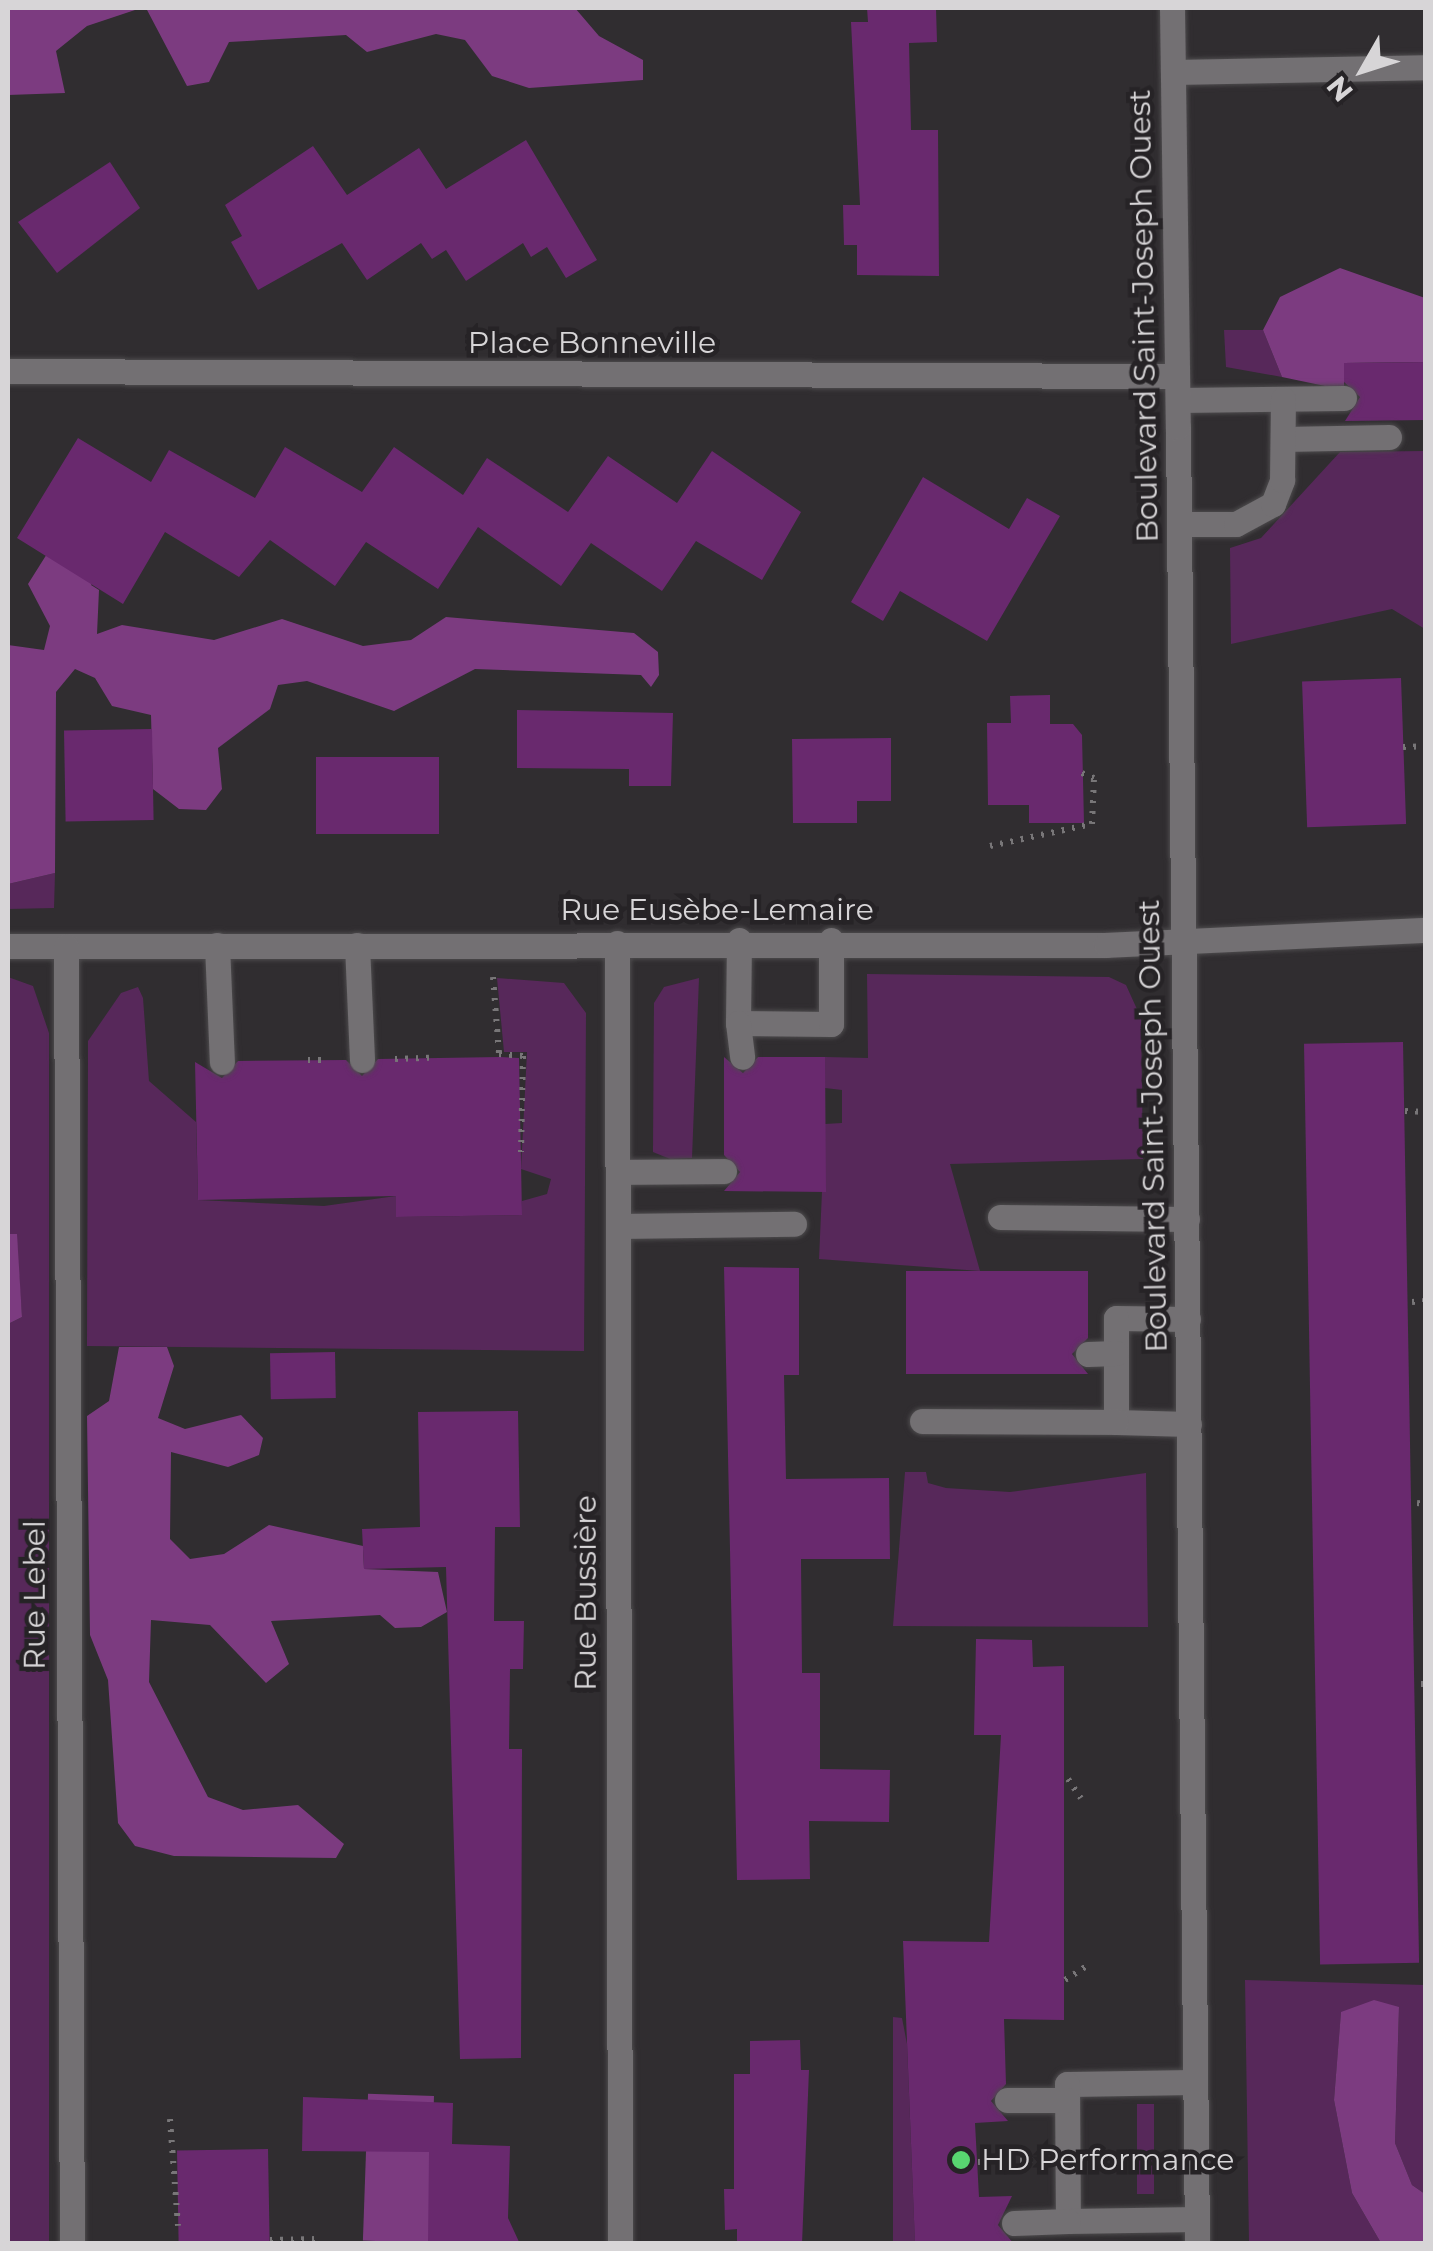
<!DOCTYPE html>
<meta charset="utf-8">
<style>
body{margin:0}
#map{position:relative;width:1433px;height:2251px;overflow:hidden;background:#302d30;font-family:Montserrat,sans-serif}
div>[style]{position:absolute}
.green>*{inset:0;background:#57285a;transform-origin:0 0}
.forest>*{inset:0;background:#7c3b80;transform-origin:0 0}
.building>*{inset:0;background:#69296e;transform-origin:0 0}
.path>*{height:6px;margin-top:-3px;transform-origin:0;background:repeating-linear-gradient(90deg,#787678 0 2.5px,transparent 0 10.5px)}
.roads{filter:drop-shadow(0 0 2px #4d4b4d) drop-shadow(0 0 2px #4d4b4d)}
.service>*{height:25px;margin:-12.5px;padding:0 12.5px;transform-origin:12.5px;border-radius:12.5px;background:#737073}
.minor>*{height:25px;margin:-12.5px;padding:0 12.5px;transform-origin:12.5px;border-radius:12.5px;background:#737073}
.tertiary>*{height:25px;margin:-12.5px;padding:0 12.5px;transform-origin:12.5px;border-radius:12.5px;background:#737073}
.secondary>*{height:25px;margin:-12.5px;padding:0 12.5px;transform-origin:12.5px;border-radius:12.5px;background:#737073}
.dots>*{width:28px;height:28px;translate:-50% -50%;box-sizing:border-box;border:5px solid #262326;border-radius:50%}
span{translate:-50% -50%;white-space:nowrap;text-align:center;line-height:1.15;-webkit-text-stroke:9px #262326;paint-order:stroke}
.street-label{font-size:30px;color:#d7d5d7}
.poi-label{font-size:30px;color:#d7d5d7}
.left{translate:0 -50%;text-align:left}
.frame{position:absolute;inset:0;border:10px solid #d7d5d7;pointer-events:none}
.north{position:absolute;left:1313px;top:20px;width:100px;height:100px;-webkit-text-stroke:8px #262326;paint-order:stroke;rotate:231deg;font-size:28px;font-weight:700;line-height:40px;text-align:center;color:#d7d5d7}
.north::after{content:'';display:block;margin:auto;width:35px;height:45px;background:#d7d5d7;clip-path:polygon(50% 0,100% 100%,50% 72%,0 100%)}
</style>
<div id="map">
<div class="green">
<i style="clip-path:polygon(1224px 330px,1263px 330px,1282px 377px,1226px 367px)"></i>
<i style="clip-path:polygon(1425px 451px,1425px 629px,1392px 609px,1231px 644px,1230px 548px,1261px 538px,1340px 452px)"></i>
<i style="clip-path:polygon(55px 873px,54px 908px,8px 909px,8px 884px)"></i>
<i style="clip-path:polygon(867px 974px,1109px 977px,1126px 985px,1141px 1018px,1143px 1159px,950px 1164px,980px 1271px,819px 1259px,825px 1124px,842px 1123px,842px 1090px,825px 1088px,825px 1057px,868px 1058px)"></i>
<i style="clip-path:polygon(8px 977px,33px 986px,49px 1033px,49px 2244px,8px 2243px,8px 1324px,22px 1317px,16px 1234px,8px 1234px)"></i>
<i style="clip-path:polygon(497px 978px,564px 983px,586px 1013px,584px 1351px,87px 1346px,88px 1041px,121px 993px,138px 987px,143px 998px,149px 1081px,196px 1122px,198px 1200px,324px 1206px,396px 1196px,397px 1217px,521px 1215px,522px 1201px,547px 1194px,551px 1179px,521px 1169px,527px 1052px,504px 1052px)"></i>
<i style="clip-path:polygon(699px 978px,692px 1158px,670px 1159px,653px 1152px,654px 1003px,664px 987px)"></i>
<i style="clip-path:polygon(905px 1472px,926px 1472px,928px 1483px,946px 1488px,1010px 1492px,1146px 1473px,1148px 1627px,893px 1626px)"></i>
<i style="clip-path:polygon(1245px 1980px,1425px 1985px,1425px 2194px,1412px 2185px,1395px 2143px,1399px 2008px,1341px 2013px,1334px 2100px,1352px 2193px,1381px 2243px,1249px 2243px)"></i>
<i style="clip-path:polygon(893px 2017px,902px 2018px,907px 2044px,915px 2243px,893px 2244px)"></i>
<i style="left:1137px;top:2104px;width:17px;height:90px"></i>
</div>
<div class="forest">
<i style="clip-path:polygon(8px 8px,141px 8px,87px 26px,56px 51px,65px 93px,8px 95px)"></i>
<i style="clip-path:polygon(146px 8px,575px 8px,599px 36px,643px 60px,643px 80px,529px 88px,492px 76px,465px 40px,436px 34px,367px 52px,346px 35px,229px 42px,209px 82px,187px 86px)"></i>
<i style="clip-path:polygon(1340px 268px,1425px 298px,1425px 362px,1344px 363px,1344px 390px,1282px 377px,1263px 330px,1280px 297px)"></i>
<i style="clip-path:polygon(62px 530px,115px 543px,91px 585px,99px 590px,97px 634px,122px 625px,214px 640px,282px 619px,363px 646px,411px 640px,446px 617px,634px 633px,658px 652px,659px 675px,651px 687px,641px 675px,475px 669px,394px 711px,307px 681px,278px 685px,270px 709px,218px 748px,222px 789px,206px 810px,179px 809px,153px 789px,151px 715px,112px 706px,95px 678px,75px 669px,56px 692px,55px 873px,8px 884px,8px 645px,44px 650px,50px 626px,28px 584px)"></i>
<i style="clip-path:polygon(8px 1234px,17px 1234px,22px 1317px,8px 1324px)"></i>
<i style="clip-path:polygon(119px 1347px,167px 1347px,174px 1366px,158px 1418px,185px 1429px,241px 1415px,263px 1438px,259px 1455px,228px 1467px,171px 1452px,170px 1539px,190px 1559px,224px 1554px,269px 1525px,363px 1546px,364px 1569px,438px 1572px,447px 1612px,421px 1627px,395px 1628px,380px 1615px,271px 1621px,289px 1664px,266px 1683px,210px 1625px,151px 1620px,149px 1682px,208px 1797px,243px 1810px,298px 1805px,344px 1844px,336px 1858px,174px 1856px,135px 1846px,118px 1823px,108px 1680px,90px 1635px,87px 1416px,109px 1401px)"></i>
<i style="clip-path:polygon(1374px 2000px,1399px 2007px,1395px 2143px,1412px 2185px,1425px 2194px,1425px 2243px,1381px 2243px,1352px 2193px,1334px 2100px,1341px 2012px)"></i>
<i style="left:434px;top:2096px;width:147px;height:66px;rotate:92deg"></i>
</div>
<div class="building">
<i style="clip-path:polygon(867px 8px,936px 8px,937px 42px,909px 43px,911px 130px,938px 130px,939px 276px,857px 275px,857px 245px,844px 245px,843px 205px,860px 205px,851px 22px,868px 22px)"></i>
<i style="clip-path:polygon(526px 140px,597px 260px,566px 278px,547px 247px,531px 257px,523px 243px,466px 281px,446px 250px,432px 259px,421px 243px,367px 280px,342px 243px,258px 290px,231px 242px,242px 236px,225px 205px,313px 146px,347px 195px,419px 148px,446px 189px)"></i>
<i style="clip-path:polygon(110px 162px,140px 208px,57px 273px,18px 222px)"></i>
<i style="clip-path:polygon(1426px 362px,1426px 420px,1345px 421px,1360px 397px,1344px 382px,1344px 363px)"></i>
<i style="clip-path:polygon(78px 438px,151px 482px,169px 450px,255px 498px,285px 447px,362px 492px,394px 447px,463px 495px,487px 458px,568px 512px,608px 456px,677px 503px,712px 451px,801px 512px,762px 580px,696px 541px,662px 591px,591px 543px,561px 586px,478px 527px,438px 589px,366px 542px,335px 586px,270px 540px,239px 577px,165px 532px,123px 604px,17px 538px)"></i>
<i style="clip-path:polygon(923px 477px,1009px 529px,1027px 498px,1060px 516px,987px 641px,900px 591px,883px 621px,851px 602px)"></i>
<i style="left:1401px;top:678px;width:146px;height:99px;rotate:88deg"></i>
<i style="clip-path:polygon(1050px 695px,1050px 724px,1073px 724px,1082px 735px,1084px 823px,1029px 823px,1029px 805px,988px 805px,987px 723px,1011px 723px,1010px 696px)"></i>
<i style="clip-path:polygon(517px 710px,673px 713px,671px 786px,629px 786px,629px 769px,517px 768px)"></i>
<i style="left:152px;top:729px;width:91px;height:88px;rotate:89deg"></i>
<i style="clip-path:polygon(891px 738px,891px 801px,857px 801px,857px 823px,793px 823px,792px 739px)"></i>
<i style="left:316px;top:757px;width:123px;height:77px"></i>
<i style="left:1403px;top:1042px;width:921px;height:99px;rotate:89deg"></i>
<i style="clip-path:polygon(500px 1057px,519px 1058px,522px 1215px,396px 1217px,396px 1196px,198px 1200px,195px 1062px,222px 1078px,238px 1061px,346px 1060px,362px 1076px,378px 1059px)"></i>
<i style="clip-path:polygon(724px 1057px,743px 1073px,758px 1057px,825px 1057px,826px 1192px,724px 1191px,740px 1172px,724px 1155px)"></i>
<i style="clip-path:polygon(724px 1267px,799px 1268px,799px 1375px,784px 1375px,786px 1479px,889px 1478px,890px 1559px,801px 1559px,802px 1673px,820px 1673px,820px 1769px,890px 1770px,889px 1822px,809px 1821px,810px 1879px,737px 1880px)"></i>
<i style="clip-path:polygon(906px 1271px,1088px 1271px,1088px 1338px,1072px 1354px,1088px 1374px,906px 1374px)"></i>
<i style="left:335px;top:1352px;width:46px;height:65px;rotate:89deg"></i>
<i style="clip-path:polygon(518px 1411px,520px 1527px,495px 1527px,494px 1621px,524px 1621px,523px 1669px,510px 1669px,509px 1749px,522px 1749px,521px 2058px,460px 2059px,446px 1567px,364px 1569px,362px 1529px,420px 1527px,418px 1412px)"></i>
<i style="clip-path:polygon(976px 1639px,1032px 1640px,1033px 1667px,1064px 1666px,1064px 2020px,1004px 2019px,1006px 2084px,991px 2101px,1008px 2121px,975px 2123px,979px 2197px,1012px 2196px,998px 2225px,1014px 2244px,915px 2244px,903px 1941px,989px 1942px,1001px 1735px,974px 1735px)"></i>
<i style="clip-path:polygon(800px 2040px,801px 2070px,809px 2070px,802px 2244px,737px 2244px,737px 2229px,725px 2230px,724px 2189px,734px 2189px,734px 2074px,750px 2074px,750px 2041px)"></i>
<i style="clip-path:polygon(303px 2097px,453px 2103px,452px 2144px,510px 2146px,508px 2218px,520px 2244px,428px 2244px,429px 2152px,302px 2151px)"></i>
<i style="left:268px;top:2149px;width:95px;height:91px;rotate:89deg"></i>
</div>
<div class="path">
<i style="left:1403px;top:747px;width:23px;rotate:-2deg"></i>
<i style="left:990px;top:846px;width:104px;rotate:-12.2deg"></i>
<i style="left:1092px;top:824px;width:46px;rotate:-87.5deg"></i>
<i style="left:1094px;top:778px;width:16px;rotate:-158deg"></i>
<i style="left:493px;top:977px;width:77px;rotate:85.5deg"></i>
<i style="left:499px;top:1054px;width:24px;rotate:5deg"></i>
<i style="left:523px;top:1056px;width:96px;rotate:91.2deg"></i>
<i style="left:395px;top:1059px;width:34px;rotate:-2deg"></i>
<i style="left:308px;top:1060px;width:20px"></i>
<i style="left:1405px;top:1111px;width:21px;rotate:3deg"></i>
<i style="left:1412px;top:1302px;width:14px;rotate:-4deg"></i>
<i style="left:1417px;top:1503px;width:9px;rotate:6deg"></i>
<i style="left:1421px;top:1684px;width:5px"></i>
<i style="left:1068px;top:1779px;width:23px;rotate:56deg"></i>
<i style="left:1065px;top:1980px;width:24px;rotate:-33deg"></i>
<i style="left:170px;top:2119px;width:107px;rotate:85.7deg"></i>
<i style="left:978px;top:2162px;width:58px;rotate:-2deg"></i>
<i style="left:270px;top:2240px;width:48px;rotate:-1.2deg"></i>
</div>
<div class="roads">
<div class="service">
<i style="left:1178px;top:400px;width:166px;rotate:-0.7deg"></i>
<i style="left:1283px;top:439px;width:106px;rotate:-1.1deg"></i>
<i style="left:1179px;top:524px;width:57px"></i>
<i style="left:1236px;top:524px;width:42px;rotate:-28.4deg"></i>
<i style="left:1273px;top:504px;width:26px;rotate:-69deg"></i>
<i style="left:1282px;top:480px;width:81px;rotate:-89.3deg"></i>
<i style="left:739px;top:940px;width:83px;rotate:90.7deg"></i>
<i style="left:738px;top:1023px;width:93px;rotate:0.6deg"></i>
<i style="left:831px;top:1024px;width:84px;rotate:-90deg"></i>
<i style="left:217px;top:945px;width:117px;rotate:87.6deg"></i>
<i style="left:357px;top:945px;width:115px;rotate:87.5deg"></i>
<i style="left:738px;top:1023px;width:34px;rotate:83deg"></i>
<i style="left:618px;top:1172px;width:106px;rotate:-0.5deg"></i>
<i style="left:1000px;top:1217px;width:187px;rotate:0.6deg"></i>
<i style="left:618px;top:1226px;width:176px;rotate:-0.7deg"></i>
<i style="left:1188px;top:1319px;width:72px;rotate:-179.2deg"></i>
<i style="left:1116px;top:1318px;width:104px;rotate:90deg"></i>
<i style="left:1116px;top:1422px;width:73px;rotate:1.6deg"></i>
<i style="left:1088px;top:1354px;width:28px;rotate:-2deg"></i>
<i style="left:922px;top:1421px;width:194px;rotate:0.3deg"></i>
<i style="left:1195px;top:2082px;width:128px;rotate:179.1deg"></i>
<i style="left:1067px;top:2084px;width:137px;rotate:89.6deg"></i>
<i style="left:1068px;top:2221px;width:129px;rotate:-0.9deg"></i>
<i style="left:1007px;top:2100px;width:60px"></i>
<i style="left:1014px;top:2223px;width:54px;rotate:-2.1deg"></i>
</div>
<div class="minor">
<i style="left:1173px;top:72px;width:253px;rotate:-1.1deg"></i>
<i style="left:8px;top:371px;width:1169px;rotate:0.25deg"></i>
<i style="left:617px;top:943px;width:1301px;rotate:89.87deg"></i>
<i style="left:8px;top:946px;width:1098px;rotate:-0.05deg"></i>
<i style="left:1106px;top:945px;width:320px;rotate:-2.7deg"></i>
<i style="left:66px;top:946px;width:1298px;rotate:89.74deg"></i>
</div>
<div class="tertiary">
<i style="left:1178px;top:427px;width:1817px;rotate:89.4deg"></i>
</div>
<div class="secondary">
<i style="left:1172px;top:8px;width:419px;rotate:89.2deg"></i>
</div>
</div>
<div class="dots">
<i style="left:961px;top:2160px;background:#58d570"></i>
</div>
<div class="street-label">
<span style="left:1144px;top:316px;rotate:-91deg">Boulevard Saint-Joseph Ouest</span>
<span style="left:592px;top:343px">Place Bonneville</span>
<span style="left:717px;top:910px">Rue Eusèbe-Lemaire</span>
<span style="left:1153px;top:1126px;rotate:-91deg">Boulevard Saint-Joseph Ouest</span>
<span style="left:586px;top:1593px;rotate:-90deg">Rue Bussière</span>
<span style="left:35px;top:1595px;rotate:-90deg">Rue Lebel</span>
</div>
<div class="poi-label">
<span class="left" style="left:981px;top:2160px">HD Performance</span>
</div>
<div class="frame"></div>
<div class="north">N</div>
</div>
